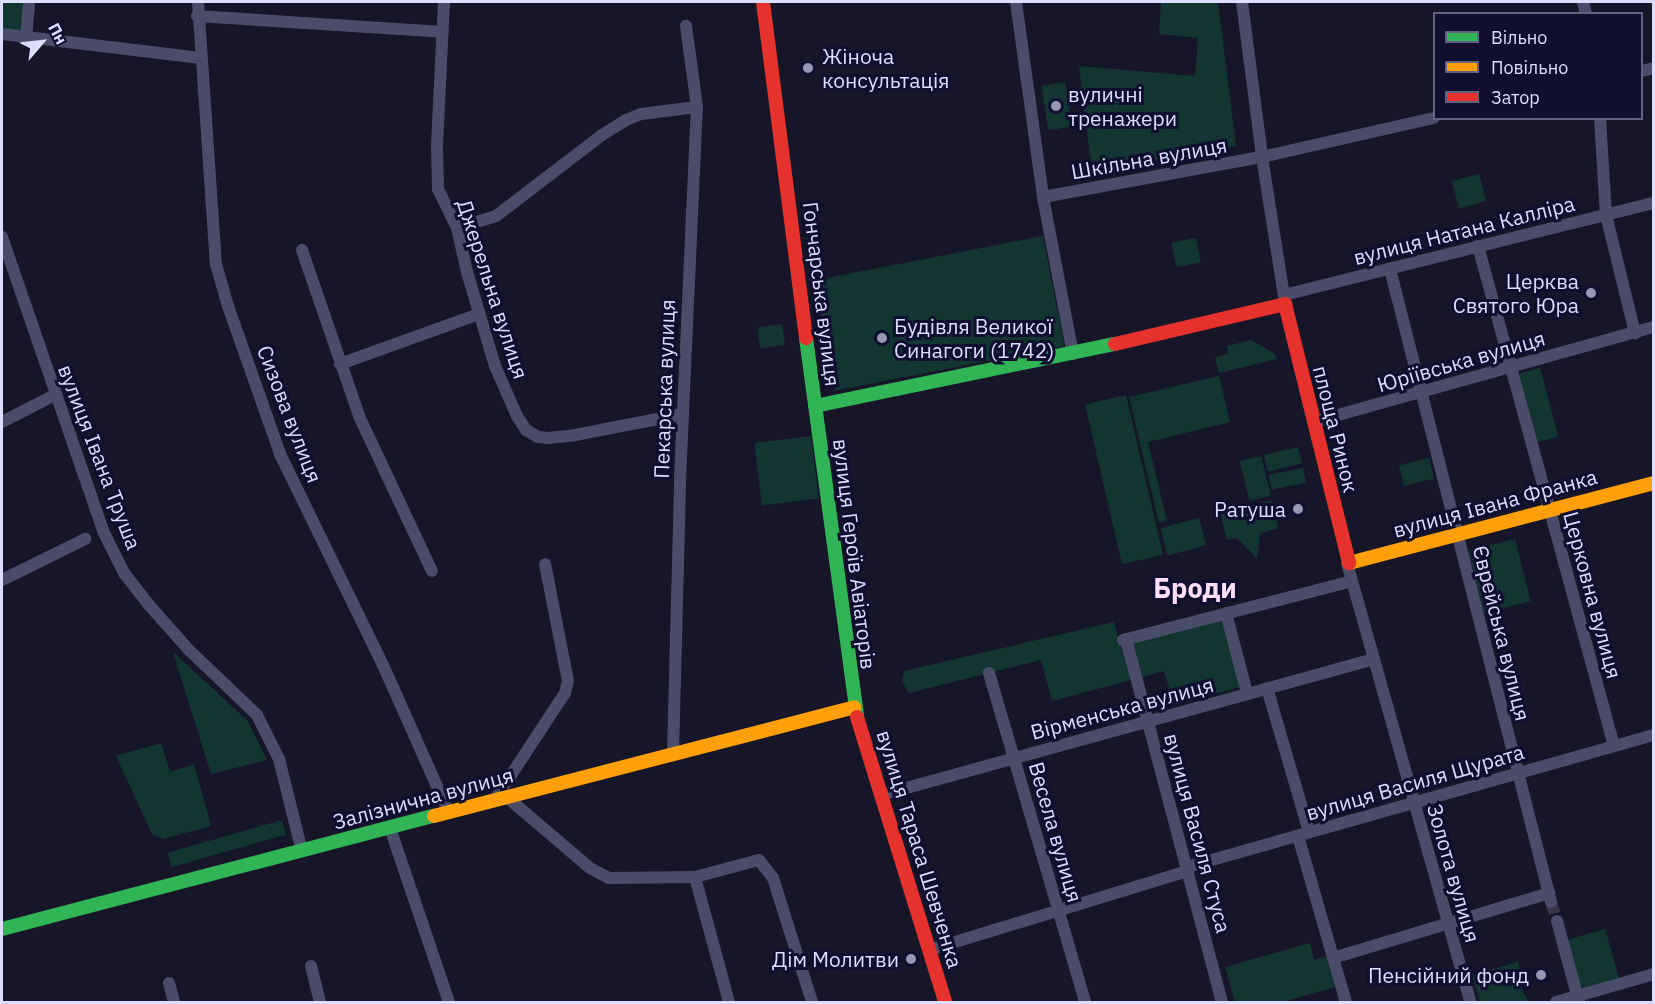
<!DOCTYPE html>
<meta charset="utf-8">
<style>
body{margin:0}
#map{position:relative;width:1655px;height:1004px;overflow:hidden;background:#171628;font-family:"IBM Plex Sans",sans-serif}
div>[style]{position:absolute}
.green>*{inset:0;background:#123532;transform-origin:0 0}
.street-tunnel>*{height:12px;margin-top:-6px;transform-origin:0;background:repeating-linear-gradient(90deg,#353448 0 12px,transparent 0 18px)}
.street>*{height:12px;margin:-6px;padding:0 6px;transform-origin:6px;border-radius:6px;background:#4b4c69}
.fast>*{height:14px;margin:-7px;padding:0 7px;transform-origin:7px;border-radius:7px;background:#30b455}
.slow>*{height:14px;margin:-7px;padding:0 7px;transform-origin:7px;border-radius:7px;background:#ff9f0a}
.jam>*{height:14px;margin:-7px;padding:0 7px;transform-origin:7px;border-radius:7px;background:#e5322d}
.dots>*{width:16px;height:16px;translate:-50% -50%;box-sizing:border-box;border:3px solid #100f2f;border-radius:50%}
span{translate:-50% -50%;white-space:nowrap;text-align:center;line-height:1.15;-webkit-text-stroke:6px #100f2f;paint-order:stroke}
.poi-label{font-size:21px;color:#dcddff}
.left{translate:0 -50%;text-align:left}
.right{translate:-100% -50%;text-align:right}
.street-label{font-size:21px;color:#dcddff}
.district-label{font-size:27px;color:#ffdef7;font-weight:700}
.frame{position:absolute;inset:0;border:3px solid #dcddff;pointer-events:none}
.legend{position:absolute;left:1433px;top:12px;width:210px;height:108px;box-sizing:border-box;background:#100f2f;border:2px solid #626182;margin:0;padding:8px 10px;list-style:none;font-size:18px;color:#dcddff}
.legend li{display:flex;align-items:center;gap:12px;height:30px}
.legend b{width:30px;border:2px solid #626182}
.north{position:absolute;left:12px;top:12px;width:60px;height:60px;-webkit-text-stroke:4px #100f2f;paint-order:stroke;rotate:62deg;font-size:16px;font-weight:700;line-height:24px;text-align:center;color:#dcddff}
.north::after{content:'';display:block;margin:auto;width:21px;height:27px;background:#dcddff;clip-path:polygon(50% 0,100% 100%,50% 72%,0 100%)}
</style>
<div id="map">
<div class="green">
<i style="clip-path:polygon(2px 2px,25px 2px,23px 34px,2px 30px)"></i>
<i style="clip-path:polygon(1161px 2px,1218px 2px,1236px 146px,1092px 171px,1079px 66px,1195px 76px,1198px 38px,1159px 34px)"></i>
<i style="left:1065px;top:82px;width:45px;height:24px;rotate:81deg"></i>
<i style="left:1479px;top:174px;width:28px;height:28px;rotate:75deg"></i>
<i style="left:1043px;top:236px;width:112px;height:233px;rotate:79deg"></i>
<i style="left:1196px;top:238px;width:25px;height:25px;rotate:79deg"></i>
<i style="left:782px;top:324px;width:21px;height:25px;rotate:82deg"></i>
<i style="clip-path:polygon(1251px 340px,1275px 354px,1277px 359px,1219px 373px,1215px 357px,1228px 354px,1227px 346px)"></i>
<i style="left:1540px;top:368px;width:71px;height:25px;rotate:75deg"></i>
<i style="clip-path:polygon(1219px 376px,1230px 422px,1148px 442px,1167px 521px,1159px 523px,1129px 397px)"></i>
<i style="left:1126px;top:395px;width:164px;height:42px;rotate:77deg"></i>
<i style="left:811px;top:436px;width:63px;height:57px;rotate:83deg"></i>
<i style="left:1298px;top:447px;width:17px;height:35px;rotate:77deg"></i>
<i style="left:1261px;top:456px;width:41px;height:22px;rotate:76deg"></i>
<i style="left:1429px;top:458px;width:21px;height:31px;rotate:76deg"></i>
<i style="left:1303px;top:468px;width:15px;height:35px;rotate:79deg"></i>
<i style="clip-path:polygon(1272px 500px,1278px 528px,1260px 533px,1257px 559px,1237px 538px,1227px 540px,1220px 512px)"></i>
<i style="left:1199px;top:518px;width:28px;height:40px;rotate:75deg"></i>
<i style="left:1515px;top:539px;width:64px;height:48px;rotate:76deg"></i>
<i style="clip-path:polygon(1226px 613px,1245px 686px,1174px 705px,1164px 671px,1052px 701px,1041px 660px,909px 693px,902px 682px,904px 671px,1114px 622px,1119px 641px)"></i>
<i style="clip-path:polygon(173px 652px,248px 721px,267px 760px,211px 774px)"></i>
<i style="clip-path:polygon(161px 743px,170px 772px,194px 764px,211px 826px,163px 839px,152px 834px,116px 756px)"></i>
<i style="left:282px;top:820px;width:15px;height:119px;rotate:74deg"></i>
<i style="left:1605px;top:929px;width:54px;height:41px;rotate:74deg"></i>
<i style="clip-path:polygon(1310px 943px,1314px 960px,1326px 956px,1335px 987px,1282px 1002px,1235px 1002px,1225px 967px)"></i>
<i style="clip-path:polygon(1518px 962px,1523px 981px,1522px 990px,1529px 1002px,1480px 1002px,1472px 975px)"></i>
</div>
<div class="street-tunnel">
<i style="left:1551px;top:902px;width:20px;rotate:72deg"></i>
</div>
<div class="street">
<i style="left:198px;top:2px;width:263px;rotate:86.1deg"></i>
<i style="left:216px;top:264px;width:44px;rotate:74.1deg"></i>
<i style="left:228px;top:306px;width:157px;rotate:70.6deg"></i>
<i style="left:280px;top:454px;width:235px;rotate:64deg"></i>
<i style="left:383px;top:665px;width:162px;rotate:66deg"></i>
<i style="left:444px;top:2px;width:145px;rotate:92.8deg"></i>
<i style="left:437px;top:147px;width:42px;rotate:88.6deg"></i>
<i style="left:438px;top:189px;width:43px;rotate:64deg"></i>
<i style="left:457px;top:228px;width:45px;rotate:77.2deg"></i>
<i style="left:467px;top:272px;width:98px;rotate:73.4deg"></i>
<i style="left:495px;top:366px;width:55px;rotate:66.3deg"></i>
<i style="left:517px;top:416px;width:17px;rotate:57deg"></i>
<i style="left:526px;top:430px;width:14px;rotate:30deg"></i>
<i style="left:538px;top:437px;width:10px;rotate:6deg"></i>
<i style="left:548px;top:438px;width:27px;rotate:-6deg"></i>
<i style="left:575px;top:435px;width:110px;rotate:-11deg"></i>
<i style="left:1016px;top:2px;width:197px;rotate:82.1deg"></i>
<i style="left:1043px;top:197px;width:160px;rotate:79.2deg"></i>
<i style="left:1242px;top:2px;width:156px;rotate:82.6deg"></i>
<i style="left:1262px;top:157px;width:148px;rotate:81deg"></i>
<i style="left:1583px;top:2px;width:12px;rotate:76deg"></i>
<i style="left:197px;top:16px;width:246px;rotate:3.7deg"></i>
<i style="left:2px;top:34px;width:200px;rotate:6.9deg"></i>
<i style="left:26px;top:38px;width:36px;rotate:-85deg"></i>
<i style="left:1642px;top:71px;width:12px;rotate:-14deg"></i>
<i style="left:1600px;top:118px;width:97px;rotate:86.5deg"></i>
<i style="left:1606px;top:215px;width:122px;rotate:76.2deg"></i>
<i style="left:1043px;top:197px;width:223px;rotate:-10.4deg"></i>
<i style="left:1262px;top:157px;width:176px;rotate:-12.8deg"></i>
<i style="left:457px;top:228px;width:41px;rotate:-17.1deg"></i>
<i style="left:496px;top:216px;width:133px;rotate:-37.4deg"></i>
<i style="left:602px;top:135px;width:28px;rotate:-32deg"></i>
<i style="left:626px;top:120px;width:16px;rotate:-22deg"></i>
<i style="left:641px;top:114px;width:56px;rotate:-7.1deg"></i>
<i style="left:2px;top:237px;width:311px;rotate:71deg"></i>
<i style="left:103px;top:531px;width:47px;rotate:63.4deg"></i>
<i style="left:124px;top:573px;width:41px;rotate:52deg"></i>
<i style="left:149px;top:605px;width:60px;rotate:48.4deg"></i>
<i style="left:189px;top:650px;width:94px;rotate:43.7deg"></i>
<i style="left:257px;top:715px;width:49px;rotate:63.4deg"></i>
<i style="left:279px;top:759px;width:95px;rotate:76deg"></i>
<i style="left:1478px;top:246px;width:518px;rotate:74.78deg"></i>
<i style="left:302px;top:250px;width:176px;rotate:71deg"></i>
<i style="left:359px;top:416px;width:171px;rotate:64.8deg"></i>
<i style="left:1390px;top:269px;width:653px;rotate:75.73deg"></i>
<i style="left:1284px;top:295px;width:381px;rotate:-14deg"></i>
<i style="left:340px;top:364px;width:148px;rotate:-19.8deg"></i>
<i style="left:2px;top:422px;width:59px;rotate:-27deg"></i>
<i style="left:1313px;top:422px;width:354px;rotate:-15.6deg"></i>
<i style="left:1347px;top:563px;width:456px;rotate:74.3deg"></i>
<i style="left:2px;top:580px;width:93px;rotate:-26.3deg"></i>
<i style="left:1226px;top:613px;width:83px;rotate:75.3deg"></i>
<i style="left:1126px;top:639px;width:375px;rotate:75.2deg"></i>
<i style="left:1123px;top:640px;width:236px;rotate:-14.4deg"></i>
<i style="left:989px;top:673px;width:343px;rotate:73.7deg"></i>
<i style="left:1267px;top:688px;width:150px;rotate:73.7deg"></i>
<i style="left:673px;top:754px;width:275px;rotate:-88.5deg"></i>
<i style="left:680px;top:479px;width:372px;rotate:-87.4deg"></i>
<i style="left:697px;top:107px;width:82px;rotate:-97.7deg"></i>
<i style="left:881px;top:795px;width:511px;rotate:-15.42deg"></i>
<i style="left:508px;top:798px;width:108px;rotate:40.5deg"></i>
<i style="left:590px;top:868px;width:21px;rotate:28deg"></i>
<i style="left:609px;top:878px;width:86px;rotate:-0.7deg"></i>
<i style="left:695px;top:877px;width:130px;rotate:74.8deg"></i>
<i style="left:494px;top:801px;width:129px;rotate:-56.7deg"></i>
<i style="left:565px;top:693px;width:12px;rotate:-76deg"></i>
<i style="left:568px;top:681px;width:119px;rotate:-101.1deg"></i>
<i style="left:390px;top:828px;width:184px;rotate:71.3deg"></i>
<i style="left:1298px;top:836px;width:173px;rotate:73.9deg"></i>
<i style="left:1187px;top:867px;width:485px;rotate:-15.8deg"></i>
<i style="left:695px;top:877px;width:66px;rotate:-14.9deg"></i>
<i style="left:759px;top:860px;width:23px;rotate:52deg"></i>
<i style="left:773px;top:878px;width:130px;rotate:72.5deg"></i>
<i style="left:1557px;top:921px;width:84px;rotate:74.8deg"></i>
<i style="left:929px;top:950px;width:271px;rotate:-17deg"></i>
<i style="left:1333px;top:958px;width:226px;rotate:-16.7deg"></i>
<i style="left:311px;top:966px;width:37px;rotate:76deg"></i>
<i style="left:169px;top:983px;width:20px;rotate:75deg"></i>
<i style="left:1556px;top:1002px;width:102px;rotate:-15.9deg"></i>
</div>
<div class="fast">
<i style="left:806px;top:338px;width:382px;rotate:82.3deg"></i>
<i style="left:815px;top:406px;width:306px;rotate:-11.7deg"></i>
<i style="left:2px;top:929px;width:447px;rotate:-14.7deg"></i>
</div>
<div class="slow">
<i style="left:1349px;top:563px;width:315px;rotate:-14.7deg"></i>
<i style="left:434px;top:816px;width:434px;rotate:-14.5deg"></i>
</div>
<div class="jam">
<i style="left:763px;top:2px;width:339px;rotate:82.7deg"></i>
<i style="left:1115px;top:344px;width:175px;rotate:-13.2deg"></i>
<i style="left:1285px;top:304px;width:267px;rotate:76.1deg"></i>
<i style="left:857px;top:717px;width:298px;rotate:72.8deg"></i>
</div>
<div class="dots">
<i style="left:808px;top:68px;background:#9797b4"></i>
<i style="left:1056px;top:106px;background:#9797b4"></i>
<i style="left:1591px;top:293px;background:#9797b4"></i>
<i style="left:882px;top:338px;background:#9797b4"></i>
<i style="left:1298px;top:509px;background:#9797b4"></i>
<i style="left:911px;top:959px;background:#9797b4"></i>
<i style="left:1541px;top:975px;background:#9797b4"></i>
</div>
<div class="poi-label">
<span class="left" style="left:822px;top:68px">Жіноча<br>консультація</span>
<span class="left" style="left:1068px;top:106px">вуличні<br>тренажери</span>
<span class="right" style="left:1579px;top:293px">Церква<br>Святого Юра</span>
<span class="left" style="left:894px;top:338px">Будівля Великої<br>Синагоги (1742)</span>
<span class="right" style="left:1286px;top:509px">Ратуша</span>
<span class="right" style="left:899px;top:959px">Дім Молитви</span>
<span class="right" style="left:1529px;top:975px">Пенсійний фонд</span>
</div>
<div class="street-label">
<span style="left:1149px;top:158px;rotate:-10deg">Шкільна вулиця</span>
<span style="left:1464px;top:230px;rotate:-14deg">вулиця Натана Калліра</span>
<span style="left:493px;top:289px;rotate:72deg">Джерельна вулиця</span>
<span style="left:822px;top:294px;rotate:83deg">Гончарська вулиця</span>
<span style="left:1461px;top:361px;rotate:-16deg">Юріївська вулиця</span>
<span style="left:664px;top:389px;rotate:-88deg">Пекарська вулиця</span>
<span style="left:290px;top:414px;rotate:69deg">Сизова вулиця</span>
<span style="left:1336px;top:429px;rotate:76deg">площа Ринок</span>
<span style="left:100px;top:457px;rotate:69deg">вулиця Івана Труша</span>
<span style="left:1495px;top:503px;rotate:-15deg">вулиця Івана Франка</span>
<span style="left:855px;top:554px;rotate:83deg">вулиця Героїв Авіаторів</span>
<span style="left:1593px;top:595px;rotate:75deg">Церковна вулиця</span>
<span style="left:1502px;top:633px;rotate:76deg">Єврейська вулиця</span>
<span style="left:1122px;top:708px;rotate:-15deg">Вірменська вулиця</span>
<span style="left:1415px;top:782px;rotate:-16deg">вулиця Василя Щурата</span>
<span style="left:423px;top:798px;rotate:-15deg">Залізнична вулиця</span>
<span style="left:1056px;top:832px;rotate:74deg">Весела вулиця</span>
<span style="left:1198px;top:833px;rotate:75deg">вулиця Василя Стуса</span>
<span style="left:920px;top:849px;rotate:73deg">вулиця Тараса Шевченка</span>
<span style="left:1454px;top:873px;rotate:74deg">Золота вулиця</span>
</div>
<div class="district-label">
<span style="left:1195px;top:588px">Броди</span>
</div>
<div class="frame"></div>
<ul class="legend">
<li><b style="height:8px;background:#30b455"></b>Вільно</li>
<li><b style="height:8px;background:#ff9f0a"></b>Повільно</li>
<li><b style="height:8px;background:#e5322d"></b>Затор</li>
</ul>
<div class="north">Пн</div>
</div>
